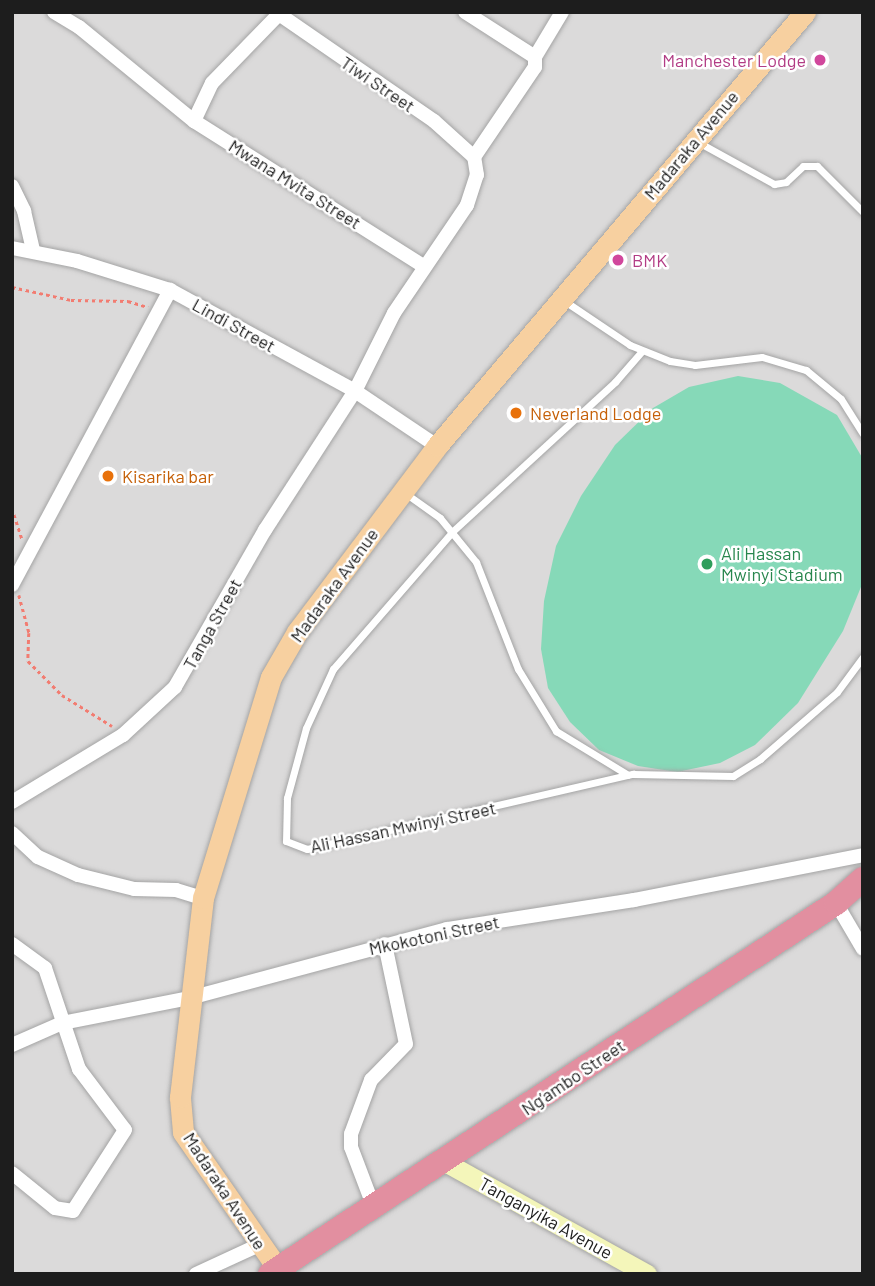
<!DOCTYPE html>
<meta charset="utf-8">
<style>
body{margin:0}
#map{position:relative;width:875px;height:1286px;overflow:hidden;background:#eeeae4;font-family:Barlow,sans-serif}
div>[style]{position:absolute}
.residential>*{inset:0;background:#dbdada;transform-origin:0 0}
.pitch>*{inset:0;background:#86d9b8}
.path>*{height:2.5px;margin-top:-1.25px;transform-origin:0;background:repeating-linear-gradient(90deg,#f27c71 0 3.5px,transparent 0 7px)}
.roads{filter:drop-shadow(0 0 2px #a4a4a4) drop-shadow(0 0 2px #a4a4a4)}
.lane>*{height:7px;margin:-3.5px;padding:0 3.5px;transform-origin:3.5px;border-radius:3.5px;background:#fff}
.street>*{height:14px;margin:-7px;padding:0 7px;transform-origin:7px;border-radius:7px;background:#fff}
.secondary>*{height:19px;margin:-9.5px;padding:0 9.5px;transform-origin:9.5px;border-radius:9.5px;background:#f4f6ba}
.primary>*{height:21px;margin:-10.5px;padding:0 10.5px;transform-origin:10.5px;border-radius:10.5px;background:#f7d0a0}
.highway>*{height:24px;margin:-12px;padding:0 12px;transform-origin:12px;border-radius:12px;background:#e28fa0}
.dots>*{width:19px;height:19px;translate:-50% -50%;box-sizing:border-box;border:4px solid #fff;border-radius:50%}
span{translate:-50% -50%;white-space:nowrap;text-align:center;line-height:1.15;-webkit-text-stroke:5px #fff;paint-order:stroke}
.hotel-label{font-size:18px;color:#b23c85}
.right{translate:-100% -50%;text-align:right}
.left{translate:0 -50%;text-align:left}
.street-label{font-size:18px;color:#1d1d1d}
.food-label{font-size:18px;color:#c56008}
.leisure-label{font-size:18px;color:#27864d}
.frame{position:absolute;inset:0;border:14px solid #1d1d1d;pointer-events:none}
</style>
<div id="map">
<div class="residential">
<i style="left:12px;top:12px;width:851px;height:1262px"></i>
</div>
<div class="pitch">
<i style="clip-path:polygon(738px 376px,780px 383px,837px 415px,863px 459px,863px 582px,843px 631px,798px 703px,755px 745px,720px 763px,677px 772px,638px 766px,599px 750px,570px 722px,548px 688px,541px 649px,544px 601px,556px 546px,581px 496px,615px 445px,653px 408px,689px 387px)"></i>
</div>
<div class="path">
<i style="left:12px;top:287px;width:60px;rotate:12.4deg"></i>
<i style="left:71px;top:300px;width:57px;rotate:1deg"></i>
<i style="left:128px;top:301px;width:21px;rotate:17deg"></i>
<i style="left:12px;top:508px;width:32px;rotate:72deg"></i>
<i style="left:19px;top:595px;width:39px;rotate:75deg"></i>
<i style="left:29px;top:633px;width:28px;rotate:92deg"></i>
<i style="left:28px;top:661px;width:48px;rotate:45deg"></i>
<i style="left:62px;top:695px;width:59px;rotate:31.8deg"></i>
</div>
<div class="roads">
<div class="lane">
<i style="left:698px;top:142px;width:87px;rotate:28.9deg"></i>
<i style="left:774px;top:184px;width:12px;rotate:-9deg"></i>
<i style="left:786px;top:182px;width:23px;rotate:-43deg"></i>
<i style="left:803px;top:166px;width:14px"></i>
<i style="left:817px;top:166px;width:65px;rotate:45deg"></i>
<i style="left:563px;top:300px;width:81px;rotate:33.9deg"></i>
<i style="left:630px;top:345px;width:43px;rotate:21.8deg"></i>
<i style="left:670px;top:361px;width:25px;rotate:9deg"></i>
<i style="left:695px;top:365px;width:67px;rotate:-6.8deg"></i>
<i style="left:762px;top:357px;width:46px;rotate:16.5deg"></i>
<i style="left:806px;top:370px;width:45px;rotate:39.6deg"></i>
<i style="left:841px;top:399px;width:41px;rotate:57.8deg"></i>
<i style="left:642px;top:351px;width:41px;rotate:131.1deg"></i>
<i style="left:615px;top:382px;width:220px;rotate:137.4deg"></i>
<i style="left:453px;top:531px;width:183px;rotate:131deg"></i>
<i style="left:333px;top:669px;width:65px;rotate:114.6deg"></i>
<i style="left:306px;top:728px;width:73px;rotate:105.2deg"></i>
<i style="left:287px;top:798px;width:43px;rotate:91.3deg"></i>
<i style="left:286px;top:841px;width:22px;rotate:21deg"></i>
<i style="left:307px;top:849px;width:335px;rotate:-13deg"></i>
<i style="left:633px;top:774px;width:100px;rotate:1.1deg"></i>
<i style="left:733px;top:776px;width:32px;rotate:-32deg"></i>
<i style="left:760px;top:759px;width:102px;rotate:-41deg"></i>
<i style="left:837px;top:692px;width:44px;rotate:-53.4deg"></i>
<i style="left:405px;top:493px;width:43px;rotate:35.5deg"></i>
<i style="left:440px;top:518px;width:57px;rotate:50.7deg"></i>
<i style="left:476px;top:562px;width:115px;rotate:68.6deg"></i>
<i style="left:518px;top:669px;width:73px;rotate:58.5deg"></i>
<i style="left:556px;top:731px;width:84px;rotate:31.4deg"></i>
</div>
<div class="street">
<i style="left:54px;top:12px;width:29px;rotate:31deg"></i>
<i style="left:79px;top:27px;width:149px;rotate:39.3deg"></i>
<i style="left:194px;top:121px;width:273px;rotate:32.3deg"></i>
<i style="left:276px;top:12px;width:192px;rotate:34.6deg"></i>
<i style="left:434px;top:121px;width:54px;rotate:42deg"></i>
<i style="left:535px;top:57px;width:52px;rotate:-59deg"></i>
<i style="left:194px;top:121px;width:42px;rotate:-64.7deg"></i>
<i style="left:212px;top:83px;width:96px;rotate:-45.8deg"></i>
<i style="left:12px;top:186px;width:28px;rotate:64deg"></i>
<i style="left:24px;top:211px;width:40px;rotate:77deg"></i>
<i style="left:12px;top:248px;width:66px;rotate:11.3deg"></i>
<i style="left:77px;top:261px;width:97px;rotate:17.3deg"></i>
<i style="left:170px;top:290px;width:211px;rotate:28.6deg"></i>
<i style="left:355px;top:391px;width:99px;rotate:33.9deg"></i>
<i style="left:12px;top:585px;width:335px;rotate:-61.8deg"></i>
<i style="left:12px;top:802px;width:130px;rotate:-31.1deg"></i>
<i style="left:123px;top:735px;width:71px;rotate:-42.7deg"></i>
<i style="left:175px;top:687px;width:181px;rotate:-60.2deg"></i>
<i style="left:265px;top:530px;width:166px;rotate:-57.1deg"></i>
<i style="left:355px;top:391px;width:87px;rotate:-63.4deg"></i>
<i style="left:394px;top:313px;width:130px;rotate:-55.9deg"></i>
<i style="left:467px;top:205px;width:32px;rotate:-72deg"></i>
<i style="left:477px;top:175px;width:18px;rotate:-99deg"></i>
<i style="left:474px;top:157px;width:109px;rotate:-55.9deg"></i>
<i style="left:535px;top:67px;width:10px;rotate:-90deg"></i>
<i style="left:535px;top:57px;width:83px;rotate:-147.3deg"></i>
<i style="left:12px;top:833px;width:35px;rotate:43deg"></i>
<i style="left:38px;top:857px;width:44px;rotate:24.2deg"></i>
<i style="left:78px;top:875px;width:58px;rotate:14deg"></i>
<i style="left:134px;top:889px;width:42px;rotate:1.4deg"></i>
<i style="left:176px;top:890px;width:28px;rotate:17deg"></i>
<i style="left:836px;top:903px;width:53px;rotate:59.6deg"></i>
<i style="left:12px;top:944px;width:41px;rotate:36deg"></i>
<i style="left:45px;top:968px;width:107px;rotate:71.4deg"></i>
<i style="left:79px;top:1069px;width:76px;rotate:53deg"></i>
<i style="left:125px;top:1130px;width:96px;rotate:122.7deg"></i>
<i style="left:73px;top:1211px;width:18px;rotate:-171deg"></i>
<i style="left:55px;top:1208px;width:55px;rotate:-140.9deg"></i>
<i style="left:12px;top:1045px;width:55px;rotate:-23.7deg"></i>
<i style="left:62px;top:1023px;width:130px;rotate:-11.1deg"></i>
<i style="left:190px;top:998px;width:266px;rotate:-15deg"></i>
<i style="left:447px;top:929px;width:189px;rotate:-8.8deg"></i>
<i style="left:634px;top:900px;width:233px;rotate:-11.1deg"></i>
<i style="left:373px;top:1205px;width:62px;rotate:-110.8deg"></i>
<i style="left:351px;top:1147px;width:13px;rotate:-90deg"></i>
<i style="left:351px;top:1134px;width:58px;rotate:-69.7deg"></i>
<i style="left:371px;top:1080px;width:50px;rotate:-45.8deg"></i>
<i style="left:406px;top:1044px;width:102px;rotate:-101.9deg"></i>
<i style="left:196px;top:1274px;width:69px;rotate:-24.7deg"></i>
</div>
<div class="secondary">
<i style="left:445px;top:1162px;width:231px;rotate:29deg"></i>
</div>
<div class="primary">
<i style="left:276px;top:1266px;width:163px;rotate:-124.8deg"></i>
<i style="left:183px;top:1132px;width:35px;rotate:-95deg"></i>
<i style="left:180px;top:1097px;width:200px;rotate:-83.4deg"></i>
<i style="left:203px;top:898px;width:231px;rotate:-72.9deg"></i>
<i style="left:271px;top:677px;width:52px;rotate:-60deg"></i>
<i style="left:297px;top:632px;width:233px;rotate:-53deg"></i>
<i style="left:437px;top:446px;width:569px;rotate:-49.7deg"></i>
</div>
<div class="highway">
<i style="left:270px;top:1274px;width:677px;rotate:-33.24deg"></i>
<i style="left:836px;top:903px;width:36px;rotate:-42deg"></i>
</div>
</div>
<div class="dots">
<i style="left:820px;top:60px;background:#d1479c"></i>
<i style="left:618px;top:260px;background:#d1479c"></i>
<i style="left:516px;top:413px;background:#e8710a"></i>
<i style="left:108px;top:476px;background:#e8710a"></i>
<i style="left:707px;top:564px;background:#2e9e5b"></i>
</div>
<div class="hotel-label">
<span class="right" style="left:806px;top:60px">Manchester Lodge</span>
<span class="left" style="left:632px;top:260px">BMK</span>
</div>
<div class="street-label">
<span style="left:378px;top:84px;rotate:34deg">Tiwi Street</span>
<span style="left:691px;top:145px;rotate:-50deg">Madaraka Avenue</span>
<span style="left:295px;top:184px;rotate:32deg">Mwana Mvita Street</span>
<span style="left:234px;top:325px;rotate:29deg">Lindi Street</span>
<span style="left:334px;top:585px;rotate:-54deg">Madaraka Avenue</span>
<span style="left:212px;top:624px;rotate:-61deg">Tanga Street</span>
<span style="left:403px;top:827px;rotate:-12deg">Ali Hassan Mwinyi Street</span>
<span style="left:434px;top:935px;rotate:-12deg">Mkokotoni Street</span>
<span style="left:573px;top:1077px;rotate:-34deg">Ng’ambo Street</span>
<span style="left:225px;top:1191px;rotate:57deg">Madaraka Avenue</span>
<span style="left:546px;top:1218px;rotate:29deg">Tanganyika Avenue</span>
</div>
<div class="food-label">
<span class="left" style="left:530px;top:413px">Neverland Lodge</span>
<span class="left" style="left:122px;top:476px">Kisarika bar</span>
</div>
<div class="leisure-label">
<span class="left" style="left:721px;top:564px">Ali Hassan<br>Mwinyi Stadium</span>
</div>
<div class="frame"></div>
</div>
